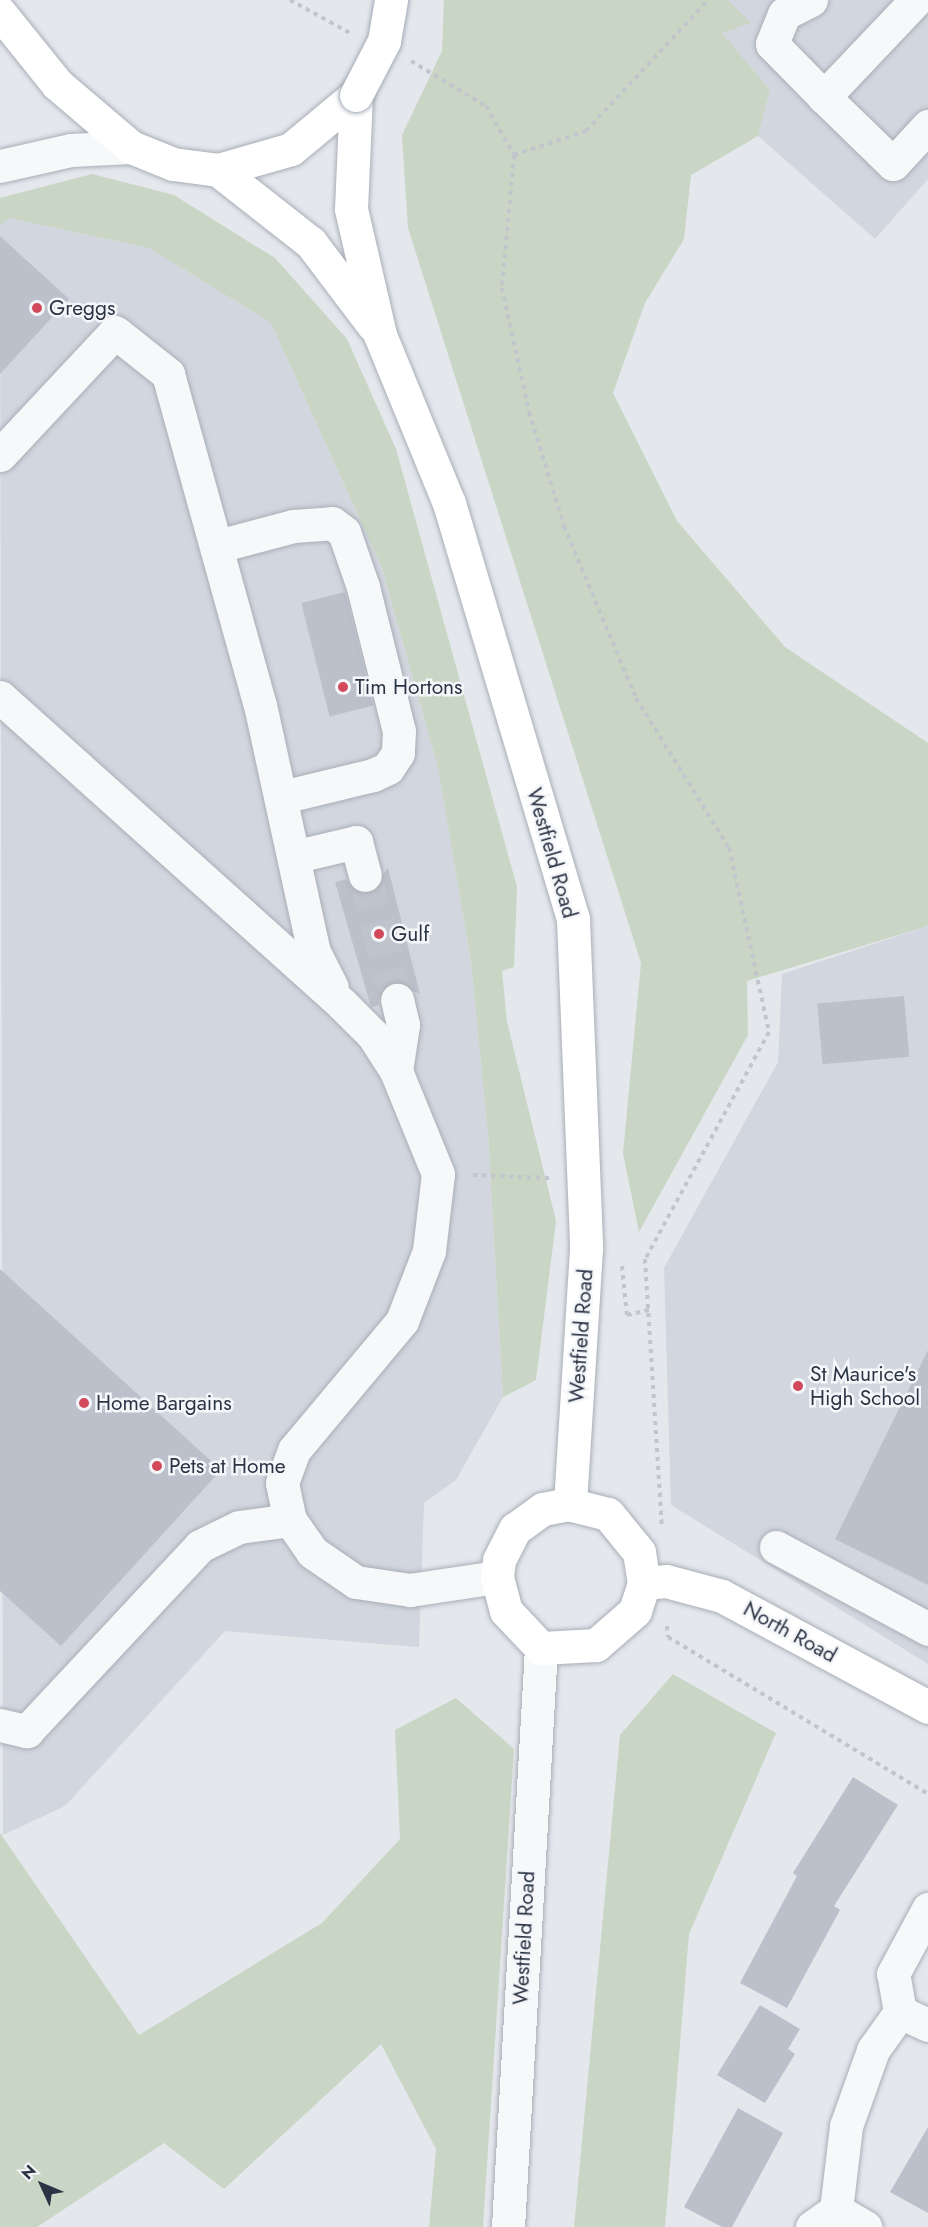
<!DOCTYPE html>
<style>
body{margin:0}
#map{position:relative;width:928px;height:2227px;overflow:hidden;background:#e4e7ec;font-family:Jost,sans-serif}
div>[style]{position:absolute}
.built>*{inset:0;background:#d2d6de}
.green>*{inset:0;background:#c9d6c5}
.building>*{inset:0;background:#bbc0ca;transform-origin:0 0}
.minor-tunnel>*{height:33px;margin-top:-16.5px;transform-origin:0;background:repeating-linear-gradient(90deg,#bfc3cb 0 33px,transparent 0 49px)}
.path>*{height:4px;margin-top:-2px;transform-origin:0;background:repeating-linear-gradient(90deg,#c2c5cb 0 4.5px,transparent 0 9px)}
.roads{filter:drop-shadow(0 0 2px #a9aeb7) drop-shadow(0 0 2px #a9aeb7)}
.minor>*{height:33px;margin:-16.5px;padding:0 16.5px;transform-origin:16.5px;border-radius:16.5px;background:#f7f8fa}
.major>*{height:33px;margin:-16.5px;padding:0 16.5px;transform-origin:16.5px;border-radius:16.5px;background:#fff}
.bridges{filter:drop-shadow(0 0 2px #a3abb8) drop-shadow(0 0 2px #a3abb8)}
.major-bridge>*{height:33px;margin:-16.5px;padding:0 16.5px;transform-origin:16.5px;border-radius:16.5px;background:#fff}
.dots>*{width:16px;height:16px;translate:-50% -50%;box-sizing:border-box;border:3px solid #f4f6f9;border-radius:50%}
span{translate:-50% -50%;white-space:nowrap;text-align:center;line-height:1.15;-webkit-text-stroke:5px #f4f6f9;paint-order:stroke}
.poi-label{font-size:21px;color:#2b3445}
.left{translate:0 -50%;text-align:left}
.street-label{font-size:21px;color:#2b3445}
.north{position:absolute;left:12px;top:2155px;width:60px;height:60px;-webkit-text-stroke:4px #f4f6f9;paint-order:stroke;rotate:314deg;font-size:16px;font-weight:700;line-height:24px;text-align:center;color:#2b3445}
.north::after{content:'';display:block;margin:auto;width:21px;height:27px;background:#2b3445;clip-path:polygon(50% 0,100% 100%,50% 72%,0 100%)}
</style>
<div id="map">
<div class="built">
<i style="clip-path:polygon(728px 0,928px 0,928px 179px,875px 239px,758px 136px,770px 90px,721px 33px,750px 23px)"></i>
<i style="clip-path:polygon(9px 218px,149px 248px,271px 323px,382px 568px,438px 768px,471px 962px,488px 1134px,503px 1397px,456px 1480px,424px 1503px,419px 1647px,225px 1631px,65px 1806px,3px 1835px,0 225px)"></i>
<i style="clip-path:polygon(928px 926px,928px 1664px,671px 1505px,664px 1268px,778px 1062px,782px 974px)"></i>
</div>
<div class="green">
<i style="clip-path:polygon(444px 0,728px 0,751px 23px,722px 33px,770px 90px,758px 136px,691px 175px,684px 239px,645px 303px,613px 393px,677px 521px,785px 647px,928px 743px,928px 926px,747px 981px,748px 1035px,639px 1232px,623px 1153px,641px 963px,408px 228px,402px 135px,442px 51px)"></i>
<i style="clip-path:polygon(92px 174px,174px 195px,275px 258px,347px 339px,396px 449px,517px 887px,514px 967px,502px 971px,507px 1022px,556px 1221px,536px 1380px,503px 1397px,488px 1134px,471px 962px,438px 768px,382px 568px,271px 323px,149px 248px,9px 218px,0 225px,0 198px)"></i>
<i style="clip-path:polygon(673px 1674px,776px 1733px,689px 1934px,665px 2227px,574px 2227px,620px 1735px)"></i>
<i style="clip-path:polygon(456px 1698px,514px 1749px,483px 2227px,429px 2227px,436px 2149px,381px 2044px,224px 2189px,164px 2143px,37px 2227px,0 2227px,0 1833px,139px 2035px,322px 1923px,400px 1839px,395px 1730px)"></i>
</div>
<div class="building">
<i style="clip-path:polygon(0 236px,69px 299px,0 374px)"></i>
<i style="left:345px;top:592px;width:117px;height:45px;rotate:76deg"></i>
<i style="clip-path:polygon(388px 868px,420px 994px,392px 982px,379px 994px,379px 1005px,371px 1007px,335px 882px,347px 879px,352px 889px,369px 893px)"></i>
<i style="left:904px;top:996px;width:61px;height:87px;rotate:85deg"></i>
<i style="clip-path:polygon(0 1269px,221px 1470px,61px 1646px,0 1591px)"></i>
<i style="clip-path:polygon(928px 1350px,928px 1585px,835px 1539px)"></i>
<i style="clip-path:polygon(853px 1777px,898px 1805px,834px 1906px,840px 1910px,787px 2008px,740px 1983px,797px 1876px,793px 1873px)"></i>
<i style="clip-path:polygon(760px 2005px,800px 2029px,788px 2049px,795px 2054px,765px 2103px,717px 2075px)"></i>
<i style="clip-path:polygon(738px 2108px,783px 2133px,732px 2227px,722px 2227px,684px 2207px)"></i>
<i style="clip-path:polygon(928px 2127px,928px 2213px,890px 2192px)"></i>
</div>
<div class="minor-tunnel">
<i style="left:365px;top:875px;width:129px;rotate:75.6deg"></i>
</div>
<div class="path">
<i style="left:290px;top:0;width:68px;rotate:28.8deg"></i>
<i style="left:411px;top:61px;width:87px;rotate:31deg"></i>
<i style="left:486px;top:106px;width:56px;rotate:60.3deg"></i>
<i style="left:514px;top:155px;width:134px;rotate:95.2deg"></i>
<i style="left:502px;top:288px;width:127px;rotate:77.7deg"></i>
<i style="left:529px;top:412px;width:119px;rotate:72.9deg"></i>
<i style="left:564px;top:526px;width:186px;rotate:67.3deg"></i>
<i style="left:636px;top:698px;width:176px;rotate:58.2deg"></i>
<i style="left:729px;top:848px;width:188px;rotate:77.7deg"></i>
<i style="left:769px;top:1032px;width:259px;rotate:118.6deg"></i>
<i style="left:645px;top:1259px;width:268px;rotate:86.4deg"></i>
<i style="left:514px;top:155px;width:76px;rotate:-18.4deg"></i>
<i style="left:586px;top:131px;width:179px;rotate:-47deg"></i>
<i style="left:473px;top:1175px;width:76px;rotate:2.3deg"></i>
<i style="left:622px;top:1266px;width:49px;rotate:84.2deg"></i>
<i style="left:627px;top:1315px;width:23px;rotate:-13deg"></i>
<i style="left:667px;top:1626px;width:11px;rotate:85deg"></i>
<i style="left:668px;top:1637px;width:304px;rotate:31.1deg"></i>
</div>
<div class="roads">
<div class="minor">
<i style="left:811px;top:0;width:30px;rotate:153deg"></i>
<i style="left:784px;top:14px;width:32px;rotate:112deg"></i>
<i style="left:772px;top:44px;width:74px;rotate:45.5deg"></i>
<i style="left:916px;top:0;width:134px;rotate:133.5deg"></i>
<i style="left:824px;top:97px;width:96px;rotate:44.2deg"></i>
<i style="left:893px;top:164px;width:52px;rotate:-47.4deg"></i>
<i style="left:0;top:166px;width:73px;rotate:-12.7deg"></i>
<i style="left:71px;top:150px;width:60px;rotate:-2.9deg"></i>
<i style="left:0;top:455px;width:168px;rotate:-46.9deg"></i>
<i style="left:115px;top:332px;width:68px;rotate:38.4deg"></i>
<i style="left:168px;top:374px;width:344px;rotate:74.5deg"></i>
<i style="left:260px;top:705px;width:253px;rotate:77.7deg"></i>
<i style="left:314px;top:952px;width:39px;rotate:63deg"></i>
<i style="left:218px;top:546px;width:78px;rotate:-14.9deg"></i>
<i style="left:293px;top:526px;width:39px;rotate:-4deg"></i>
<i style="left:332px;top:523px;width:15px;rotate:37deg"></i>
<i style="left:344px;top:532px;width:58px;rotate:70.9deg"></i>
<i style="left:363px;top:587px;width:148px;rotate:76deg"></i>
<i style="left:399px;top:731px;width:22px;rotate:93deg"></i>
<i style="left:398px;top:753px;width:18px;rotate:124deg"></i>
<i style="left:388px;top:768px;width:17px;rotate:155deg"></i>
<i style="left:373px;top:775px;width:94px;rotate:166.4deg"></i>
<i style="left:0;top:697px;width:460px;rotate:41.9deg"></i>
<i style="left:342px;top:1004px;width:44px;rotate:45deg"></i>
<i style="left:373px;top:1035px;width:43px;rotate:57.4deg"></i>
<i style="left:396px;top:1071px;width:111px;rotate:67.8deg"></i>
<i style="left:438px;top:1174px;width:78px;rotate:96.7deg"></i>
<i style="left:429px;top:1251px;width:75px;rotate:111.1deg"></i>
<i style="left:402px;top:1321px;width:168px;rotate:129.9deg"></i>
<i style="left:294px;top:1450px;width:35px;rotate:110deg"></i>
<i style="left:282px;top:1483px;width:38px;rotate:78deg"></i>
<i style="left:290px;top:1520px;width:39px;rotate:55deg"></i>
<i style="left:312px;top:1552px;width:53px;rotate:34.3deg"></i>
<i style="left:356px;top:1582px;width:55px;rotate:8.4deg"></i>
<i style="left:410px;top:1590px;width:88px;rotate:-8.5deg"></i>
<i style="left:297px;top:856px;width:61px;rotate:-13.3deg"></i>
<i style="left:356px;top:842px;width:34px;rotate:75deg"></i>
<i style="left:396px;top:1071px;width:47px;rotate:-81.3deg"></i>
<i style="left:403px;top:1025px;width:26px;rotate:-103deg"></i>
<i style="left:776px;top:1547px;width:173px;rotate:28.3deg"></i>
<i style="left:0;top:1725px;width:28px;rotate:13deg"></i>
<i style="left:27px;top:1731px;width:253px;rotate:-46.9deg"></i>
<i style="left:200px;top:1546px;width:43px;rotate:-26deg"></i>
<i style="left:239px;top:1527px;width:51px;rotate:-7.8deg"></i>
<i style="left:900px;top:2012px;width:39px;rotate:-100deg"></i>
<i style="left:893px;top:1974px;width:74px;rotate:-61.7deg"></i>
<i style="left:836px;top:2210px;width:85px;rotate:-83.2deg"></i>
<i style="left:846px;top:2126px;width:81px;rotate:-70.4deg"></i>
<i style="left:873px;top:2050px;width:47px;rotate:-54.6deg"></i>
<i style="left:900px;top:2012px;width:31px;rotate:25deg"></i>
<i style="left:836px;top:2210px;width:34px;rotate:30deg"></i>
<i style="left:508px;top:2227px;width:580px;rotate:-86.74deg"></i>
<i style="left:812px;top:2227px;width:29px;rotate:-35deg"></i>
</div>
<div class="major">
<i style="left:0;top:13px;width:91px;rotate:51.2deg"></i>
<i style="left:57px;top:84px;width:97px;rotate:40.4deg"></i>
<i style="left:131px;top:147px;width:45px;rotate:22deg"></i>
<i style="left:173px;top:164px;width:45px;rotate:7.6deg"></i>
<i style="left:218px;top:170px;width:76px;rotate:-16deg"></i>
<i style="left:291px;top:149px;width:85px;rotate:-39.7deg"></i>
<i style="left:356px;top:95px;width:114px;rotate:92.5deg"></i>
<i style="left:351px;top:209px;width:129px;rotate:77deg"></i>
<i style="left:380px;top:335px;width:182px;rotate:67.7deg"></i>
<i style="left:449px;top:503px;width:434px;rotate:73.4deg"></i>
<i style="left:573px;top:919px;width:330px;rotate:87.7deg"></i>
<i style="left:586px;top:1249px;width:256px;rotate:93.6deg"></i>
<i style="left:218px;top:170px;width:118px;rotate:38.1deg"></i>
<i style="left:311px;top:243px;width:103px;rotate:52.9deg"></i>
<i style="left:568px;top:1504px;width:41px;rotate:14deg"></i>
<i style="left:608px;top:1514px;width:49px;rotate:50.8deg"></i>
<i style="left:639px;top:1552px;width:31px;rotate:81deg"></i>
<i style="left:644px;top:1583px;width:29px;rotate:108deg"></i>
<i style="left:635px;top:1611px;width:52px;rotate:138.9deg"></i>
<i style="left:596px;top:1645px;width:55px;rotate:176.9deg"></i>
<i style="left:541px;top:1648px;width:51px;rotate:-133.4deg"></i>
<i style="left:506px;top:1611px;width:35px;rotate:-105deg"></i>
<i style="left:497px;top:1577px;width:17px;rotate:-83deg"></i>
<i style="left:499px;top:1560px;width:35px;rotate:-63deg"></i>
<i style="left:515px;top:1529px;width:34px;rotate:-36deg"></i>
<i style="left:543px;top:1509px;width:25px;rotate:-11deg"></i>
<i style="left:644px;top:1583px;width:22px;rotate:-5deg"></i>
<i style="left:666px;top:1581px;width:58px;rotate:15deg"></i>
<i style="left:722px;top:1596px;width:234px;rotate:28.3deg"></i>
</div>
</div>
<div class="bridges">
<div class="major-bridge">
<i style="left:356px;top:95px;width:61px;rotate:-62.6deg"></i>
<i style="left:384px;top:41px;width:42px;rotate:-80.3deg"></i>
</div>
</div>
<div class="dots">
<i style="left:37px;top:308px;background:#d1495b"></i>
<i style="left:343px;top:687px;background:#d1495b"></i>
<i style="left:379px;top:934px;background:#d1495b"></i>
<i style="left:798px;top:1386px;background:#d1495b"></i>
<i style="left:84px;top:1403px;background:#d1495b"></i>
<i style="left:157px;top:1466px;background:#d1495b"></i>
</div>
<div class="poi-label">
<span class="left" style="left:49px;top:308px">Greggs</span>
<span class="left" style="left:355px;top:687px">Tim Hortons</span>
<span class="left" style="left:391px;top:934px">Gulf</span>
<span class="left" style="left:810px;top:1386px">St Maurice's<br>High School</span>
<span class="left" style="left:96px;top:1403px">Home Bargains</span>
<span class="left" style="left:169px;top:1466px">Pets at Home</span>
</div>
<div class="street-label">
<span style="left:552px;top:853px;rotate:74deg">Westfield Road</span>
<span style="left:581px;top:1336px;rotate:-86deg">Westfield Road</span>
<span style="left:790px;top:1632px;rotate:29deg">North Road</span>
<span style="left:524px;top:1938px;rotate:-87deg">Westfield Road</span>
</div>
<div class="north">N</div>
</div>
